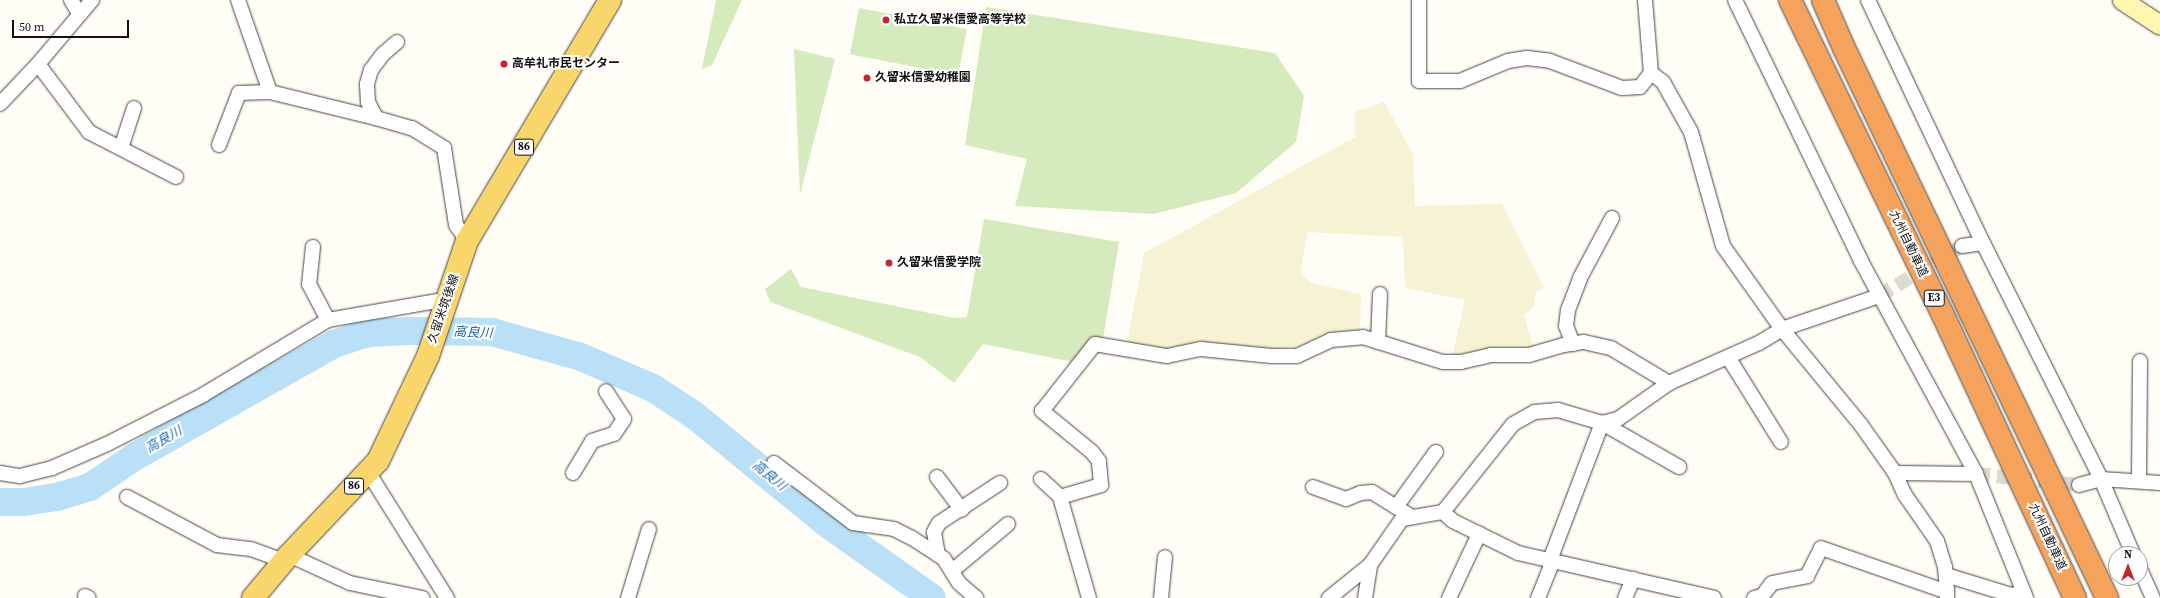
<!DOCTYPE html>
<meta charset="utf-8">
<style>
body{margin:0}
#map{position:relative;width:2160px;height:598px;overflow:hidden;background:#fffdf5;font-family:"Source Serif 4","Noto Sans JP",serif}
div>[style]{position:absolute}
.farmland>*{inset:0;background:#f6f3d4}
.green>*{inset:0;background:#d5ebbd;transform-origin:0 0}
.river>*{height:28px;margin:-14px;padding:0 14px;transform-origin:14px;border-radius:14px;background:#b9e0f7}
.minor-tunnel>*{height:14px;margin-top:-7px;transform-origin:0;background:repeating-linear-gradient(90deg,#dbdad3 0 14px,transparent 0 21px)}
.roads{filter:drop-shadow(0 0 1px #444) drop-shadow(0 0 1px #444)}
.minor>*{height:14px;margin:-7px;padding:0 7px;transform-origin:7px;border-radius:7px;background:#fff}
.secondary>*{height:19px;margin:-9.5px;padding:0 9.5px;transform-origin:9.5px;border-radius:9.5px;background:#fff6b0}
.primary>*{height:22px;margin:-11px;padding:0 11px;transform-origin:11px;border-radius:11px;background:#f9d66b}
.motorway>*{height:22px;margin:-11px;padding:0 11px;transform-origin:11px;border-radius:11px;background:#f5a25d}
.dots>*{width:11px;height:11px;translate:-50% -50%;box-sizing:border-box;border:2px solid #fff;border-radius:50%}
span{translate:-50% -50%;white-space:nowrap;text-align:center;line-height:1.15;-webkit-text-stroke:4px #fff;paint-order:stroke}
.shield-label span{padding:1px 3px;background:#fff;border:1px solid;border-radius:3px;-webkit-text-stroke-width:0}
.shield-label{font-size:11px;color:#111;font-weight:700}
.poi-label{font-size:12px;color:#111;font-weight:700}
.left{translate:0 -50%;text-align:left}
.street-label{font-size:12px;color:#111}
.water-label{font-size:13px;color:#1768a6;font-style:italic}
.north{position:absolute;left:2108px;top:546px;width:40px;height:40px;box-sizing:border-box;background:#fff;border:1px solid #a0a0a0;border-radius:50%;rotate:0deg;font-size:11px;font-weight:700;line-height:16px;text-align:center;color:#111}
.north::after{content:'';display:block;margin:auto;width:14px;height:18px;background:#c4262e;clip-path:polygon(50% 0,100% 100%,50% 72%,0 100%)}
.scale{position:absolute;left:12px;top:20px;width:117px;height:18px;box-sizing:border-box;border:2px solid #111;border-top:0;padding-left:5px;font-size:12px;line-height:14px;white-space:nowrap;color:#111;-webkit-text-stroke:3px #fff;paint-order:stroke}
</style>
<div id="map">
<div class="farmland">
<i style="clip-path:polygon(1384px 102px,1413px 154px,1415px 206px,1502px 204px,1544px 288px,1536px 291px,1533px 308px,1524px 315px,1533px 347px,1490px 352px,1451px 362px,1465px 300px,1405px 288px,1403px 237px,1308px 232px,1300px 273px,1311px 283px,1361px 294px,1360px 330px,1312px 344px,1263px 351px,1164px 352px,1127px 344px,1144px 253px,1355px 137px,1355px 112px)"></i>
</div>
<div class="green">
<i style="clip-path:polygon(716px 0,742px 0,712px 65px,702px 69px)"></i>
<i style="clip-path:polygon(986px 7px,1275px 53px,1304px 96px,1296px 142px,1236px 193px,1154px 214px,1015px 206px,1027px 159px,965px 145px)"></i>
<i style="left:859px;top:8px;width:110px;height:47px;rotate:11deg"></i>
<i style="clip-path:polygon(794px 49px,835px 59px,800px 194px)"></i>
<i style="clip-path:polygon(984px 219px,1119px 242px,1103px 339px,1073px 362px,983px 344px,954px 383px,920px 357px,770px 302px,765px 289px,791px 269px,801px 287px,954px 318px,967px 317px)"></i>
</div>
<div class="river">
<i style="left:0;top:502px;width:24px"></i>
<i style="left:24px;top:502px;width:33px;rotate:-9deg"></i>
<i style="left:57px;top:497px;width:34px;rotate:-17deg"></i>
<i style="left:90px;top:487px;width:55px;rotate:-34deg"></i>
<i style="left:136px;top:456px;width:227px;rotate:-29.5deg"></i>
<i style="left:334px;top:344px;width:35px;rotate:-18deg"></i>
<i style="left:367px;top:333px;width:42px;rotate:-2.7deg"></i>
<i style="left:409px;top:331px;width:83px;rotate:0.7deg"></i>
<i style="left:492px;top:332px;width:92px;rotate:15.7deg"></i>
<i style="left:581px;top:357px;width:78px;rotate:23.3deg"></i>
<i style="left:653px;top:388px;width:49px;rotate:33.4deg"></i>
<i style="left:694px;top:415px;width:174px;rotate:39.2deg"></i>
<i style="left:829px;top:525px;width:126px;rotate:35.3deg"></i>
</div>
<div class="minor-tunnel">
<i style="left:1879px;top:296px;width:97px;rotate:-31.1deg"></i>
<i style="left:1976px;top:474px;width:104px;rotate:6.1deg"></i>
</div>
<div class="roads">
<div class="minor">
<i style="left:71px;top:0;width:17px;rotate:59deg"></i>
<i style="left:238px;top:0;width:97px;rotate:70.8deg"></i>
<i style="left:270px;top:92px;width:109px;rotate:13.8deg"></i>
<i style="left:1419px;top:0;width:81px;rotate:90deg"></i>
<i style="left:1419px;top:81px;width:41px"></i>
<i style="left:1460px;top:81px;width:52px;rotate:-22.6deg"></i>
<i style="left:1508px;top:61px;width:19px;rotate:-9deg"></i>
<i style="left:1527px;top:58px;width:23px;rotate:7deg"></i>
<i style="left:1550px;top:61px;width:77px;rotate:20.6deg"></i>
<i style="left:1622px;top:88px;width:18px;rotate:-3deg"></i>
<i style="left:1640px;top:87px;width:18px;rotate:-52deg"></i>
<i style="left:1645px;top:0;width:73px;rotate:85.3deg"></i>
<i style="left:1651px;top:73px;width:15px;rotate:37deg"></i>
<i style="left:1663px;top:82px;width:57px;rotate:60.8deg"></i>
<i style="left:1691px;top:132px;width:118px;rotate:74.3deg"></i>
<i style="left:1723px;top:246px;width:102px;rotate:54.6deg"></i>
<i style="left:1782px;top:329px;width:124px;rotate:50.5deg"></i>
<i style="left:1861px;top:425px;width:59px;rotate:54.7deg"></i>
<i style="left:1895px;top:473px;width:24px;rotate:66deg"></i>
<i style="left:1905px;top:495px;width:56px;rotate:55.2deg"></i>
<i style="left:1937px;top:541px;width:27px;rotate:73deg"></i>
<i style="left:1945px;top:567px;width:25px;rotate:85deg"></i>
<i style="left:1735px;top:0;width:290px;rotate:64.2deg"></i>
<i style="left:1861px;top:261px;width:242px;rotate:61.6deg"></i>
<i style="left:1976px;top:474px;width:134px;rotate:68deg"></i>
<i style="left:1868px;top:0;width:269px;rotate:64.7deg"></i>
<i style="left:1983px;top:243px;width:264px;rotate:63.4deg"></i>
<i style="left:2101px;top:479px;width:82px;rotate:66.9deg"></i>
<i style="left:397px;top:42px;width:18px;rotate:139deg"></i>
<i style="left:383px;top:54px;width:20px;rotate:127deg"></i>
<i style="left:371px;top:70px;width:15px;rotate:106deg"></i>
<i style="left:367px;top:84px;width:18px;rotate:87deg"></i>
<i style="left:368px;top:102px;width:18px;rotate:63deg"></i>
<i style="left:376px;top:118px;width:37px;rotate:16deg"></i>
<i style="left:412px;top:128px;width:38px;rotate:32deg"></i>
<i style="left:444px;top:148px;width:78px;rotate:81.1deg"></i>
<i style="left:456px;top:225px;width:19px;rotate:55deg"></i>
<i style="left:38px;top:64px;width:85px;rotate:53.1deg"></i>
<i style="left:89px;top:132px;width:98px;rotate:27.3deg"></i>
<i style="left:0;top:104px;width:55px;rotate:-46.5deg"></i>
<i style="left:38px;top:64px;width:84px;rotate:-49.8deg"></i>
<i style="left:219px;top:145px;width:56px;rotate:-69deg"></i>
<i style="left:239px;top:93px;width:31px;rotate:-2deg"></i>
<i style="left:121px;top:148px;width:42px;rotate:-72deg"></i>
<i style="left:1962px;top:246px;width:21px;rotate:-8deg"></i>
<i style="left:313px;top:247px;width:37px;rotate:96deg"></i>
<i style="left:309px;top:284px;width:41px;rotate:62.2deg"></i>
<i style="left:1378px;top:342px;width:48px;rotate:-87.6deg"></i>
<i style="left:1573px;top:344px;width:19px;rotate:-111deg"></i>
<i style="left:1566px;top:326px;width:16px;rotate:-83deg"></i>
<i style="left:1568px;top:310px;width:34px;rotate:-69deg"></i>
<i style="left:1580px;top:278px;width:68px;rotate:-61.9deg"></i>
<i style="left:1728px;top:357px;width:100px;rotate:58.1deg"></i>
<i style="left:774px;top:463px;width:99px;rotate:37.2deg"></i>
<i style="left:853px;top:523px;width:41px;rotate:8.3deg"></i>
<i style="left:894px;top:529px;width:20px;rotate:27deg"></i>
<i style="left:912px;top:538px;width:38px;rotate:33deg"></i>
<i style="left:944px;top:559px;width:28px;rotate:58deg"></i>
<i style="left:959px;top:583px;width:23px;rotate:41deg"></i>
<i style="left:368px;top:472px;width:149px;rotate:57.9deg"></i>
<i style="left:0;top:473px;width:20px;rotate:9deg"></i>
<i style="left:20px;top:476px;width:33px;rotate:-14deg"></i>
<i style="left:52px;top:468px;width:60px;rotate:-23.6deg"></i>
<i style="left:107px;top:444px;width:108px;rotate:-27deg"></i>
<i style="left:203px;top:395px;width:146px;rotate:-31deg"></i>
<i style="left:328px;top:320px;width:122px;rotate:-9.9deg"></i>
<i style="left:573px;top:473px;width:37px;rotate:-59deg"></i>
<i style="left:592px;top:441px;width:23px;rotate:-18deg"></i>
<i style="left:614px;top:434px;width:18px;rotate:-56deg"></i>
<i style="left:624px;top:419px;width:33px;rotate:-123deg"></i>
<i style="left:1895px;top:473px;width:81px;rotate:0.7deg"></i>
<i style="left:937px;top:477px;width:41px;rotate:52.9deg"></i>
<i style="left:1041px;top:479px;width:26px;rotate:43deg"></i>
<i style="left:1060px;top:497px;width:105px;rotate:74deg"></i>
<i style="left:2139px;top:479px;width:118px;rotate:-89.5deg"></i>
<i style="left:2079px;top:485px;width:23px;rotate:-15deg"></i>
<i style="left:2101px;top:479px;width:59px;rotate:3.9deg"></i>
<i style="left:1313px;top:487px;width:35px;rotate:20deg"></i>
<i style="left:1346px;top:499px;width:16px;rotate:-22deg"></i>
<i style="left:1361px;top:493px;width:11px;rotate:-5deg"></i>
<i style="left:1372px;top:492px;width:47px;rotate:32deg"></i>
<i style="left:127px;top:497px;width:102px;rotate:28.1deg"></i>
<i style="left:217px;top:545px;width:34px;rotate:7deg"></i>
<i style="left:251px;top:549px;width:35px;rotate:20deg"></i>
<i style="left:1060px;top:497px;width:43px;rotate:-16.3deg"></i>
<i style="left:1101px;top:485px;width:24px;rotate:-95deg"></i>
<i style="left:1099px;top:461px;width:11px;rotate:-128deg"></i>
<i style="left:1092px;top:452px;width:65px;rotate:-140.6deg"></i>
<i style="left:1042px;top:411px;width:85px;rotate:-51.7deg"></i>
<i style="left:1095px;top:344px;width:73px;rotate:9.5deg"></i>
<i style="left:1167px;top:356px;width:35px;rotate:-12deg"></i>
<i style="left:1201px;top:349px;width:71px;rotate:5.6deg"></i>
<i style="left:1272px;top:356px;width:25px"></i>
<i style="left:1297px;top:356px;width:38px;rotate:-25deg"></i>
<i style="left:1331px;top:340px;width:32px;rotate:-5deg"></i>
<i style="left:1363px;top:337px;width:84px;rotate:17.4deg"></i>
<i style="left:1443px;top:362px;width:18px"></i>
<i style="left:1461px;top:362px;width:31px;rotate:-13deg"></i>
<i style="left:1491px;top:355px;width:38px"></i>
<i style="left:1529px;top:355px;width:36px;rotate:-16deg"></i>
<i style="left:1564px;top:345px;width:20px;rotate:-9deg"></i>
<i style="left:1584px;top:342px;width:28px;rotate:13deg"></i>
<i style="left:1611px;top:348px;width:68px;rotate:31.1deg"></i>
<i style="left:1396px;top:507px;width:68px;rotate:-54deg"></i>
<i style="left:1443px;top:512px;width:13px;rotate:42deg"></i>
<i style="left:1453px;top:521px;width:72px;rotate:26.2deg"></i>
<i style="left:1518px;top:553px;width:201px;rotate:12.9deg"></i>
<i style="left:289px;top:555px;width:67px;rotate:24.7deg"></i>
<i style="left:350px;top:583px;width:74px;rotate:11.8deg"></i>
<i style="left:938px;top:555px;width:23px;rotate:-100deg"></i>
<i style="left:934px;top:532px;width:10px;rotate:-61deg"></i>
<i style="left:939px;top:523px;width:73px;rotate:-33.3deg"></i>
<i style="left:1550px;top:560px;width:147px;rotate:-69.2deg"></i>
<i style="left:1602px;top:423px;width:89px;rotate:29.7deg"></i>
<i style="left:2140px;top:569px;width:32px;rotate:66deg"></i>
<i style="left:952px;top:571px;width:73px;rotate:-40deg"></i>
<i style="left:1946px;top:575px;width:68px;rotate:17.1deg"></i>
<i style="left:2011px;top:595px;width:13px;rotate:-9deg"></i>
<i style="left:85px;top:596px;width:4px;rotate:27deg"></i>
<i style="left:628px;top:598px;width:72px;rotate:-73.1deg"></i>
<i style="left:1161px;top:598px;width:41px;rotate:-84.4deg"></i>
<i style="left:1329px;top:598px;width:53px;rotate:-38.8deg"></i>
<i style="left:1370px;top:565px;width:56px;rotate:-55.2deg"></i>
<i style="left:1402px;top:519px;width:42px;rotate:-9.7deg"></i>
<i style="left:1443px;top:512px;width:112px;rotate:-51.5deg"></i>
<i style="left:1513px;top:424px;width:25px;rotate:-29deg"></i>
<i style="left:1535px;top:412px;width:23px;rotate:-5deg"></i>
<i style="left:1558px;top:410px;width:46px;rotate:16.5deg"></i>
<i style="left:1602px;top:423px;width:16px;rotate:-14deg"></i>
<i style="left:1618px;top:419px;width:62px;rotate:-35.2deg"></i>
<i style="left:1669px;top:383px;width:98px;rotate:-24deg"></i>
<i style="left:1759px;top:343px;width:27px;rotate:-31deg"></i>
<i style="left:1782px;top:329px;width:102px;rotate:-18.8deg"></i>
<i style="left:1365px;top:598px;width:33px;rotate:-81deg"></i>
<i style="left:1449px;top:598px;width:71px;rotate:-64.9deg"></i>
<i style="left:1538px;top:598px;width:40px;rotate:-68deg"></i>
<i style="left:1625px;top:598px;width:21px;rotate:-67deg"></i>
<i style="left:1754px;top:598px;width:8px;rotate:-14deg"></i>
<i style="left:1762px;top:596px;width:16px;rotate:-52deg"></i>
<i style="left:1772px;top:583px;width:36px;rotate:-11deg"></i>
<i style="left:1807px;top:576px;width:31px;rotate:-63deg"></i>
<i style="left:1821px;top:548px;width:133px;rotate:19.2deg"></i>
<i style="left:1947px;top:592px;width:6px;rotate:90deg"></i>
</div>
<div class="secondary">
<i style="left:2122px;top:0;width:45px;rotate:33.3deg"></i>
</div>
<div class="primary">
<i style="left:253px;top:598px;width:56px;rotate:-50.1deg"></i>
<i style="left:289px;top:555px;width:129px;rotate:-46.6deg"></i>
<i style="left:378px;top:461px;width:116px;rotate:-64.5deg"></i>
<i style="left:428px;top:356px;width:121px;rotate:-71.3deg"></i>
<i style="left:467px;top:241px;width:280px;rotate:-59.3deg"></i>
</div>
<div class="motorway">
<i style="left:1790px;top:0;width:350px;rotate:64.1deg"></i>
<i style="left:1943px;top:315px;width:312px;rotate:65deg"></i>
<i style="left:1823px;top:0;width:52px;rotate:66.4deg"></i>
<i style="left:1844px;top:48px;width:610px;rotate:64.44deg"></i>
</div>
</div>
<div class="dots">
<i style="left:886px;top:20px;background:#c4262e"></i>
<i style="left:504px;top:64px;background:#c4262e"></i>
<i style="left:867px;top:78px;background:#c4262e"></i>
<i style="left:889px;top:263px;background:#c4262e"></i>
</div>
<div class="shield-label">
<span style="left:524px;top:147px">86</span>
<span style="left:1934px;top:298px">E3</span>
<span style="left:354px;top:486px">86</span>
</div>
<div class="poi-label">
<span class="left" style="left:894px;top:20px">私立久留米信愛高等学校</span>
<span class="left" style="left:512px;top:64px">高牟礼市民センター</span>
<span class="left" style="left:875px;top:78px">久留米信愛幼稚園</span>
<span class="left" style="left:897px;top:263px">久留米信愛学院</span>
</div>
<div class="street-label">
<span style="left:1908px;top:244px;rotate:64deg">九州自動車道</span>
<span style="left:444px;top:309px;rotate:-71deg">久留米筑後線</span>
<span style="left:2047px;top:537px;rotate:65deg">九州自動車道</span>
</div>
<div class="water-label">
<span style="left:473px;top:333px;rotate:3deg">高良川</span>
<span style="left:164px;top:440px;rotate:-30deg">高良川</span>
<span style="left:769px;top:476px;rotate:39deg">高良川</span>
</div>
<div class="north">N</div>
<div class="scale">50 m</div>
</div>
